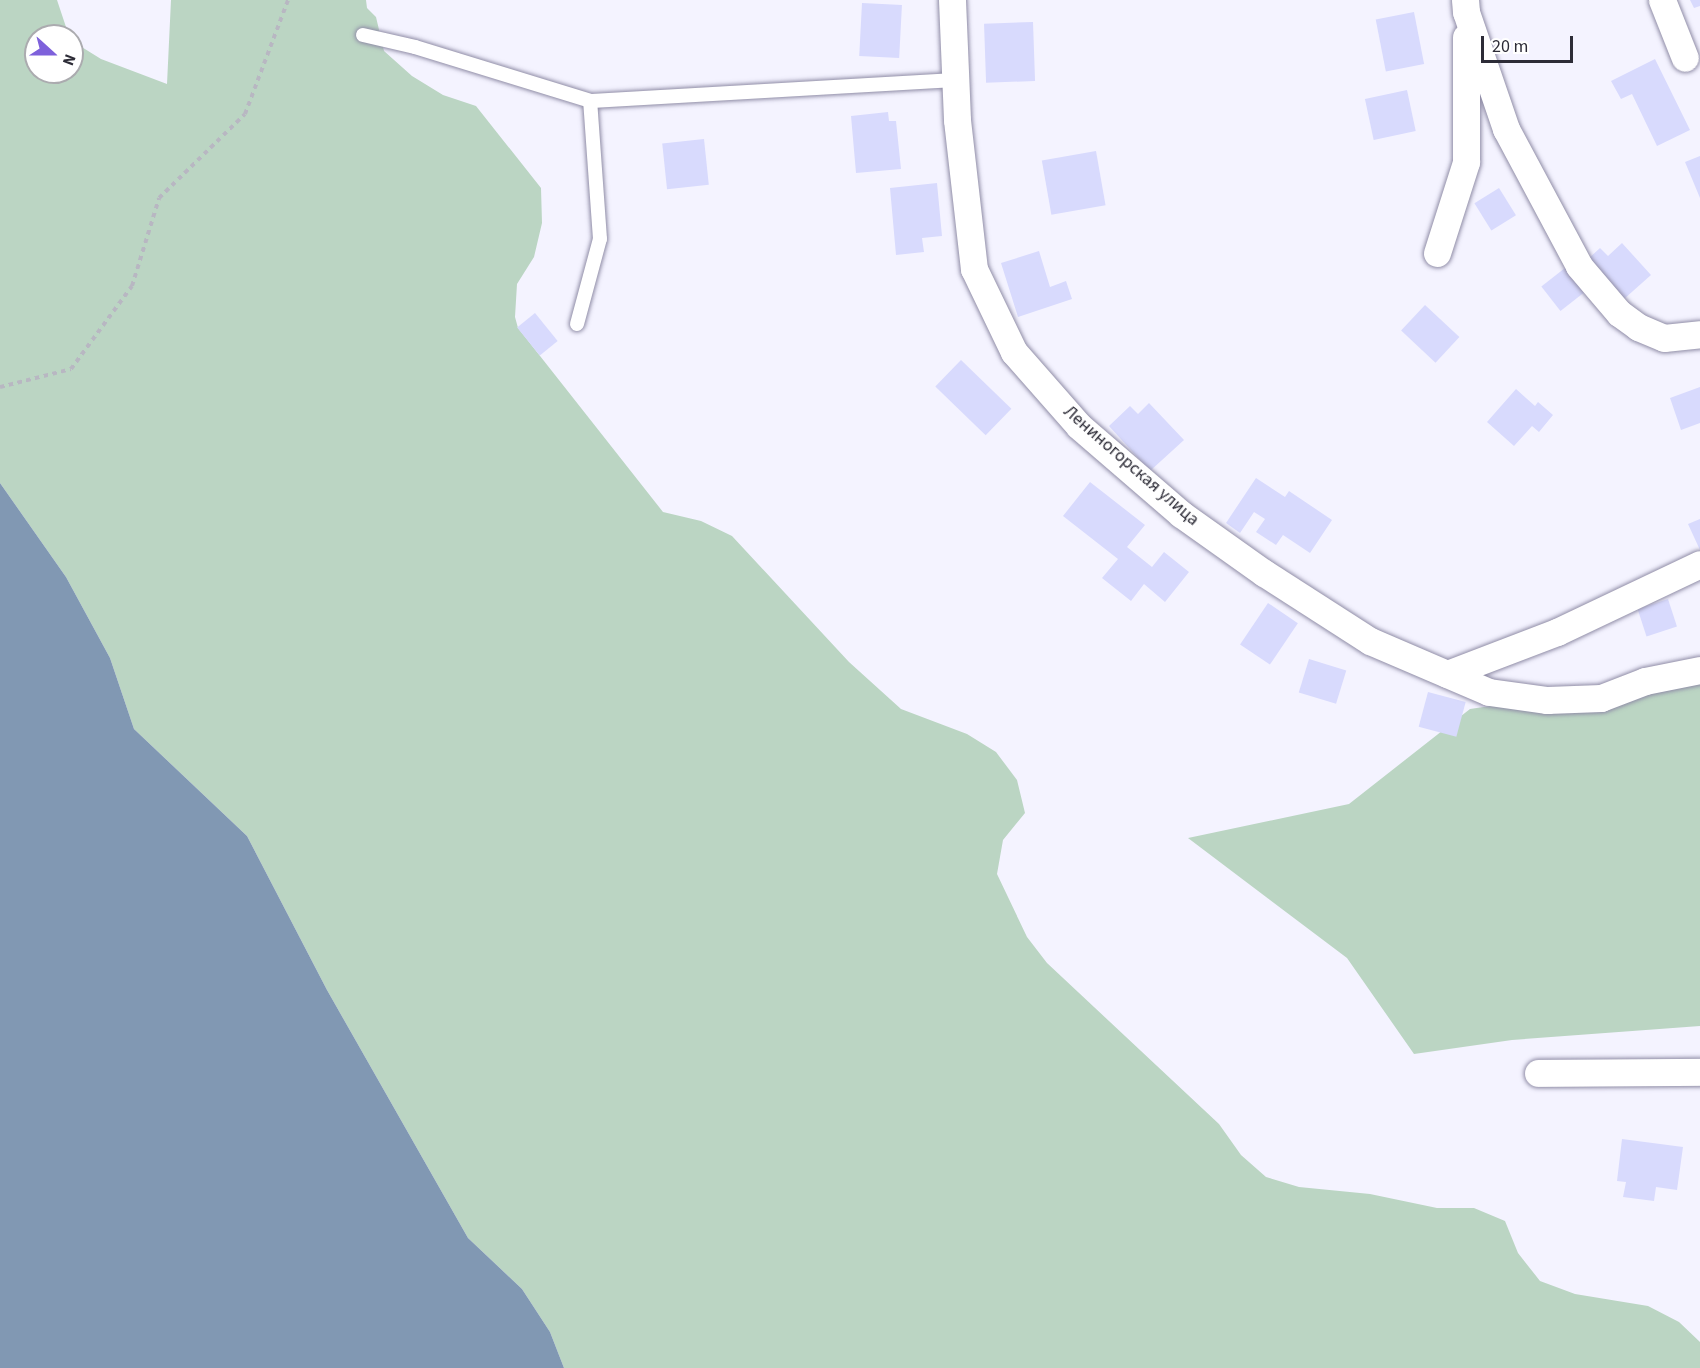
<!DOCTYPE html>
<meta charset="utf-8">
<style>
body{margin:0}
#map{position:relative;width:1700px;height:1368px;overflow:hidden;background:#f4f3ff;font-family:"Source Sans 3",sans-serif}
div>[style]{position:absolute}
.green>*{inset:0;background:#bbd5c3}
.water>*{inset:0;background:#8198b3}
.building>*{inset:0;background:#d8dafd;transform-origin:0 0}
.path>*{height:4px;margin-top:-2px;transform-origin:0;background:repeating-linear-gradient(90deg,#b8b7c2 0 4.5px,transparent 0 9px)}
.roads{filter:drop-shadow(0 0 2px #908da7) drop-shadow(0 0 2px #908da7)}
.lane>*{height:14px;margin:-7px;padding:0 7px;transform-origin:7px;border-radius:7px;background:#fff}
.street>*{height:27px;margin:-13.5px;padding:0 13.5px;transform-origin:13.5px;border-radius:13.5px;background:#fff}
span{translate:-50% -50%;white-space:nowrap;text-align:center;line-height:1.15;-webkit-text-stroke:6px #fff;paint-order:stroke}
.street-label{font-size:18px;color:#2d2c37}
.north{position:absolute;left:24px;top:24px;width:60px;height:60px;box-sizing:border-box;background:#fff;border:2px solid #ababaf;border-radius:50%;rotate:111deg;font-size:16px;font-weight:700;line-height:24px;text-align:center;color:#2d2c37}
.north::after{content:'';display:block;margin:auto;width:21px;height:27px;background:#7e61db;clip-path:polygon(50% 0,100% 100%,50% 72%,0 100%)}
.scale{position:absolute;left:1481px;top:36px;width:92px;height:27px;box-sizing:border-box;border:3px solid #2d2c37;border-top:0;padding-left:8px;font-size:18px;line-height:21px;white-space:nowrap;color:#2d2c37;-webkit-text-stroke:4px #fff;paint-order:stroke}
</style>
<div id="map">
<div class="green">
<i style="clip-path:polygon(0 0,57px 0,69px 36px,36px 36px,36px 72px,72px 72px,72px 41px,101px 59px,167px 84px,171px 0,366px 0,367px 8px,376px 17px,384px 51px,412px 76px,443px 95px,476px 106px,541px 188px,542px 223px,534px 257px,517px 284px,515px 317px,518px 328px,663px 512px,701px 521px,732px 536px,849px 662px,901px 709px,967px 734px,996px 752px,1017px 780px,1025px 813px,1003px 840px,997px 874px,1027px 937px,1047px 963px,1219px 1124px,1241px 1155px,1266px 1177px,1299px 1187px,1370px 1194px,1437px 1208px,1474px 1208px,1505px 1221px,1518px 1253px,1540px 1281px,1575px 1294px,1648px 1306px,1679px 1322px,1700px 1342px,1700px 1368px,564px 1368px,550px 1332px,522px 1289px,468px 1238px,327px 990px,247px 836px,134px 729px,110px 658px,66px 577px,0 483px)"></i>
<i style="clip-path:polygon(1700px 675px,1700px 1026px,1512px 1040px,1414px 1054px,1347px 958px,1188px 838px,1349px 804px,1470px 709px)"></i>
</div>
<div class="water">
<i style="clip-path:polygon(0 483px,66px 577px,110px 658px,134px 729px,247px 836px,327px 990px,468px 1238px,522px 1289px,550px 1332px,564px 1368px,0 1368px)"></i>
</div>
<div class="building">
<i style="clip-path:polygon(1690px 0,1700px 0,1700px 6px,1694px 8px)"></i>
<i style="left:862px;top:3px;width:40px;height:53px;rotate:3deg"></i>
<i style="left:1414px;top:12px;width:53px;height:39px;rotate:79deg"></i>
<i style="left:1033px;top:22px;width:59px;height:49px;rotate:88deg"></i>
<i style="clip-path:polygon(1655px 59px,1690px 130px,1657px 146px,1632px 94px,1621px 99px,1611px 81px)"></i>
<i style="left:1407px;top:90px;width:42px;height:43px;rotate:78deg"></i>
<i style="clip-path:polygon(888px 112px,889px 121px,896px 121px,901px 169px,856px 173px,851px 116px)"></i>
<i style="left:704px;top:139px;width:46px;height:42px;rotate:84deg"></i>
<i style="left:1096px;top:151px;width:55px;height:55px;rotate:80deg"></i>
<i style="clip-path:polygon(1700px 156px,1700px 198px,1685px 162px)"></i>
<i style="clip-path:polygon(937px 183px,942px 236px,922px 238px,924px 252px,896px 255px,890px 188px)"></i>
<i style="left:1499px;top:188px;width:32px;height:29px;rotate:58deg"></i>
<i style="clip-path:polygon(1622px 243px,1651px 275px,1624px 299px,1588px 259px,1600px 248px,1608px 256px)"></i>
<i style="clip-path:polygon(1039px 251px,1050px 287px,1066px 281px,1072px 299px,1018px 317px,1001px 263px)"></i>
<i style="left:1565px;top:268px;width:31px;height:30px;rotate:52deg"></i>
<i style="left:1425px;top:305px;width:47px;height:35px;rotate:43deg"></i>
<i style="left:535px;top:313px;width:36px;height:23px;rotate:51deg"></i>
<i style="left:961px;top:360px;width:70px;height:37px;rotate:44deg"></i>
<i style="clip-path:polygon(1700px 387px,1700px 423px,1681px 430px,1670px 398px)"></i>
<i style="clip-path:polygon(1516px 389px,1535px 406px,1538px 402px,1553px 415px,1539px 432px,1532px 426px,1514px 446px,1487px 422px)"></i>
<i style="clip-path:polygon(1149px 403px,1184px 440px,1150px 471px,1109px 426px,1130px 406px,1138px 414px)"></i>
<i style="clip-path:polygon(1256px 478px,1285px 497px,1289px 491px,1332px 520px,1310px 553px,1283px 535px,1276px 545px,1256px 532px,1265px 519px,1254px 512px,1240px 533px,1226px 523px)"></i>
<i style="clip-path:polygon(1090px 482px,1145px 525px,1127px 547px,1152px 567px,1164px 552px,1189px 572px,1165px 602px,1144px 584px,1131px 601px,1102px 578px,1118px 559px,1063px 516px)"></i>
<i style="clip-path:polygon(1700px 519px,1700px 550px,1688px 524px)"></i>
<i style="left:1668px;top:599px;width:29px;height:32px;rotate:72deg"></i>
<i style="left:1268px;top:603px;width:36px;height:50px;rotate:34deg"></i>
<i style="left:1309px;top:659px;width:39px;height:35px;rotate:17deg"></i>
<i style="left:1428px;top:692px;width:39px;height:36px;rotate:15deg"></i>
<i style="clip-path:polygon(1622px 1139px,1683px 1147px,1677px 1190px,1656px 1187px,1654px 1201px,1623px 1197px,1626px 1182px,1617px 1181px)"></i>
</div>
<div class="path">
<i style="left:0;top:387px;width:73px;rotate:-14.2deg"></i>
<i style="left:71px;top:369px;width:103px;rotate:-53.7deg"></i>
<i style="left:132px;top:286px;width:92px;rotate:-72.9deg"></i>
<i style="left:159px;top:198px;width:120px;rotate:-44.3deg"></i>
<i style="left:245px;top:114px;width:122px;rotate:-69.3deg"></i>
</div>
<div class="roads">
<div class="lane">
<i style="left:363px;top:35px;width:53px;rotate:13deg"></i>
<i style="left:415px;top:47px;width:183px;rotate:17.1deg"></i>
<i style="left:590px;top:101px;width:367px;rotate:-3.3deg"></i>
<i style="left:577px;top:324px;width:88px;rotate:-74.9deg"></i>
<i style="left:600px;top:239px;width:138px;rotate:-94.1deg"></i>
</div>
<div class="street">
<i style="left:952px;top:0;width:120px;rotate:87.6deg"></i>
<i style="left:957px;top:120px;width:150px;rotate:83.5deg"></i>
<i style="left:974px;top:269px;width:92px;rotate:64.3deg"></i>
<i style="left:1014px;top:352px;width:98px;rotate:48.7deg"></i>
<i style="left:1079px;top:426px;width:135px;rotate:40.8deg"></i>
<i style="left:1181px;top:514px;width:102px;rotate:35.4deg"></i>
<i style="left:1264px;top:573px;width:126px;rotate:32.7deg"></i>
<i style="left:1370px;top:641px;width:129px;rotate:23.2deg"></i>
<i style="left:1489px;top:692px;width:59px;rotate:7.9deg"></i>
<i style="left:1547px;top:700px;width:54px;rotate:-2.1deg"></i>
<i style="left:1601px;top:698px;width:47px;rotate:-21.1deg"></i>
<i style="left:1645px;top:681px;width:56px;rotate:-11.3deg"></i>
<i style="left:1465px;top:0;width:12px;rotate:85deg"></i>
<i style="left:1466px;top:12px;width:124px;rotate:71.1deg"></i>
<i style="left:1506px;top:129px;width:155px;rotate:61.9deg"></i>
<i style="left:1579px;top:266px;width:62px;rotate:49.6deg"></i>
<i style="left:1619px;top:313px;width:24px;rotate:36deg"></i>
<i style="left:1638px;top:327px;width:28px;rotate:23deg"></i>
<i style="left:1664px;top:338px;width:36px;rotate:-6deg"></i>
<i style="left:1662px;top:0;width:62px;rotate:68.4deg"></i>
<i style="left:1437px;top:253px;width:96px;rotate:-72.3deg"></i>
<i style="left:1466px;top:162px;width:125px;rotate:-90deg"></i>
<i style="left:1447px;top:674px;width:118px;rotate:-20.9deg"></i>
<i style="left:1557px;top:632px;width:158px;rotate:-25.4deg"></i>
<i style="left:1538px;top:1073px;width:162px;rotate:-0.4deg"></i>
</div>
</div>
<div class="street-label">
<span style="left:1131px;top:466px;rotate:41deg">Лениногорская улица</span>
</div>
<div class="north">N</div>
<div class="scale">20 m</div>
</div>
